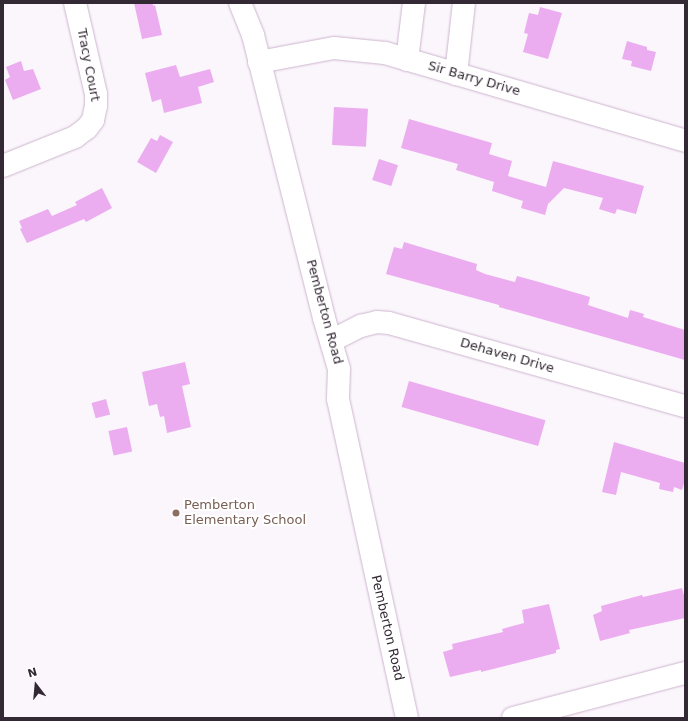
<!DOCTYPE html>
<style>
body{margin:0}
#map{position:relative;width:688px;height:721px;overflow:hidden;background:#fbf6fc;font-family:"DejaVu Sans",sans-serif}
div>[style]{position:absolute}
.building>*{inset:0;background:#ebacf0;transform-origin:0 0}
.roads{filter:drop-shadow(0 0 1px #cdb5cf) drop-shadow(0 0 1px #cdb5cf)}
.minor>*{height:22px;margin:-11px;padding:0 11px;transform-origin:11px;border-radius:11px;background:#fff}
.dots>*{width:11px;height:11px;translate:-50% -50%;box-sizing:border-box;border:2px solid #fff;border-radius:50%}
span{translate:-50% -50%;white-space:nowrap;text-align:center;line-height:1.15;-webkit-text-stroke:4px #fff;paint-order:stroke}
.street-label{font-size:13px;color:#332934}
.education-label{font-size:13px;color:#785e54}
.left{translate:0 -50%;text-align:left}
.frame{position:absolute;inset:0;border:4px solid #332934;pointer-events:none}
.north{position:absolute;left:16px;top:665px;width:40px;height:40px;-webkit-text-stroke:3px #fff;paint-order:stroke;rotate:344deg;font-size:11px;font-weight:700;line-height:16px;text-align:center;color:#332934}
.north::after{content:'';display:block;margin:auto;width:14px;height:18px;background:#332934;clip-path:polygon(50% 0,100% 100%,50% 72%,0 100%)}
</style>
<div id="map">
<div class="building">
<i style="clip-path:polygon(134px 3px,153px 3px,153px 6px,155px 5px,162px 35px,142px 39px)"></i>
<i style="clip-path:polygon(540px 7px,562px 13px,548px 59px,523px 52px,528px 34px,524px 33px,529px 13px,538px 15px)"></i>
<i style="clip-path:polygon(627px 41px,647px 47px,647px 50px,656px 52px,651px 71px,631px 66px,632px 61px,622px 59px)"></i>
<i style="clip-path:polygon(21px 61px,24px 71px,33px 69px,41px 89px,13px 100px,5px 80px,10px 77px,6px 67px)"></i>
<i style="clip-path:polygon(176px 65px,180px 77px,210px 69px,214px 82px,198px 87px,202px 103px,164px 113px,161px 99px,152px 102px,145px 73px)"></i>
<i style="left:334px;top:107px;width:34px;height:38px;rotate:3deg"></i>
<i style="clip-path:polygon(409px 119px,492px 143px,489px 154px,512px 161px,508px 176px,546px 187px,553px 161px,644px 186px,636px 214px,617px 209px,615px 214px,599px 209px,603px 198px,564px 188px,548px 204px,545px 215px,521px 208px,523px 201px,492px 191px,494px 182px,456px 170px,458px 164px,401px 148px)"></i>
<i style="clip-path:polygon(160px 135px,173px 142px,156px 173px,137px 162px,151px 138px,157px 141px)"></i>
<i style="left:379px;top:159px;width:20px;height:22px;rotate:18deg"></i>
<i style="clip-path:polygon(102px 188px,112px 208px,86px 222px,84px 219px,27px 243px,20px 229px,22px 228px,19px 221px,48px 209px,52px 216px,77px 205px,75px 202px)"></i>
<i style="clip-path:polygon(404px 242px,477px 264px,476px 270px,485px 274px,515px 282px,517px 276px,539px 282px,590px 297px,588px 305px,597px 308px,628px 318px,630px 310px,644px 314px,643px 317px,685px 330px,685px 360px,499px 307px,499px 305px,386px 274px,394px 247px,402px 249px)"></i>
<i style="clip-path:polygon(185px 362px,190px 384px,182px 386px,191px 427px,167px 433px,164px 416px,160px 417px,157px 404px,149px 406px,142px 372px)"></i>
<i style="left:409px;top:381px;width:142px;height:27px;rotate:16deg"></i>
<i style="left:106px;top:399px;width:16px;height:15px;rotate:75deg"></i>
<i style="left:127px;top:427px;width:25px;height:19px;rotate:78deg"></i>
<i style="clip-path:polygon(614px 442px,685px 463px,685px 480px,682px 490px,674px 487px,673px 492px,659px 489px,660px 483px,621px 472px,616px 495px,602px 492px)"></i>
<i style="clip-path:polygon(682px 588px,685px 599px,685px 618px,629px 630px,630px 633px,600px 641px,593px 615px,602px 611px,601px 606px,642px 595px,643px 597px)"></i>
<i style="clip-path:polygon(549px 604px,560px 649px,556px 650px,556px 653px,481px 672px,481px 670px,450px 677px,443px 652px,453px 649px,452px 644px,503px 632px,502px 629px,524px 623px,522px 610px)"></i>
</div>
<div class="roads">
<div class="minor">
<i style="left:240px;top:3px;width:35px;rotate:68deg"></i>
<i style="left:253px;top:35px;width:292px;rotate:75.9deg"></i>
<i style="left:324px;top:318px;width:53px;rotate:73.6deg"></i>
<i style="left:339px;top:369px;width:30px;rotate:92deg"></i>
<i style="left:338px;top:399px;width:326px;rotate:77.8deg"></i>
<i style="left:407px;top:60px;width:57px;rotate:-83deg"></i>
<i style="left:259px;top:62px;width:76px;rotate:-10.6deg"></i>
<i style="left:334px;top:48px;width:51px;rotate:5.6deg"></i>
<i style="left:385px;top:53px;width:313px;rotate:16.3deg"></i>
<i style="left:456px;top:74px;width:71px;rotate:-83.6deg"></i>
<i style="left:3px;top:166px;width:78px;rotate:-21.9deg"></i>
<i style="left:75px;top:137px;width:15px;rotate:-37deg"></i>
<i style="left:87px;top:128px;width:10px;rotate:-53deg"></i>
<i style="left:93px;top:120px;width:14px;rotate:-78deg"></i>
<i style="left:96px;top:106px;width:12px;rotate:-90deg"></i>
<i style="left:96px;top:94px;width:93px;rotate:-103deg"></i>
<i style="left:331px;top:341px;width:34px;rotate:-27deg"></i>
<i style="left:361px;top:326px;width:16px;rotate:-14deg"></i>
<i style="left:377px;top:322px;width:12px;rotate:5deg"></i>
<i style="left:389px;top:323px;width:307px;rotate:15.7deg"></i>
<i style="left:513px;top:718px;width:178px;rotate:-14.7deg"></i>
</div>
</div>
<div class="dots">
<i style="left:176px;top:513px;background:#8d6e63"></i>
</div>
<div class="street-label">
<span style="left:88px;top:65px;rotate:79deg">Tracy Court</span>
<span style="left:474px;top:79px;rotate:16deg">Sir Barry Drive</span>
<span style="left:324px;top:312px;rotate:75deg">Pemberton Road</span>
<span style="left:507px;top:356px;rotate:16deg">Dehaven Drive</span>
<span style="left:387px;top:628px;rotate:77deg">Pemberton Road</span>
</div>
<div class="education-label">
<span class="left" style="left:184px;top:513px">Pemberton<br>Elementary School</span>
</div>
<div class="frame"></div>
<div class="north">N</div>
</div>
